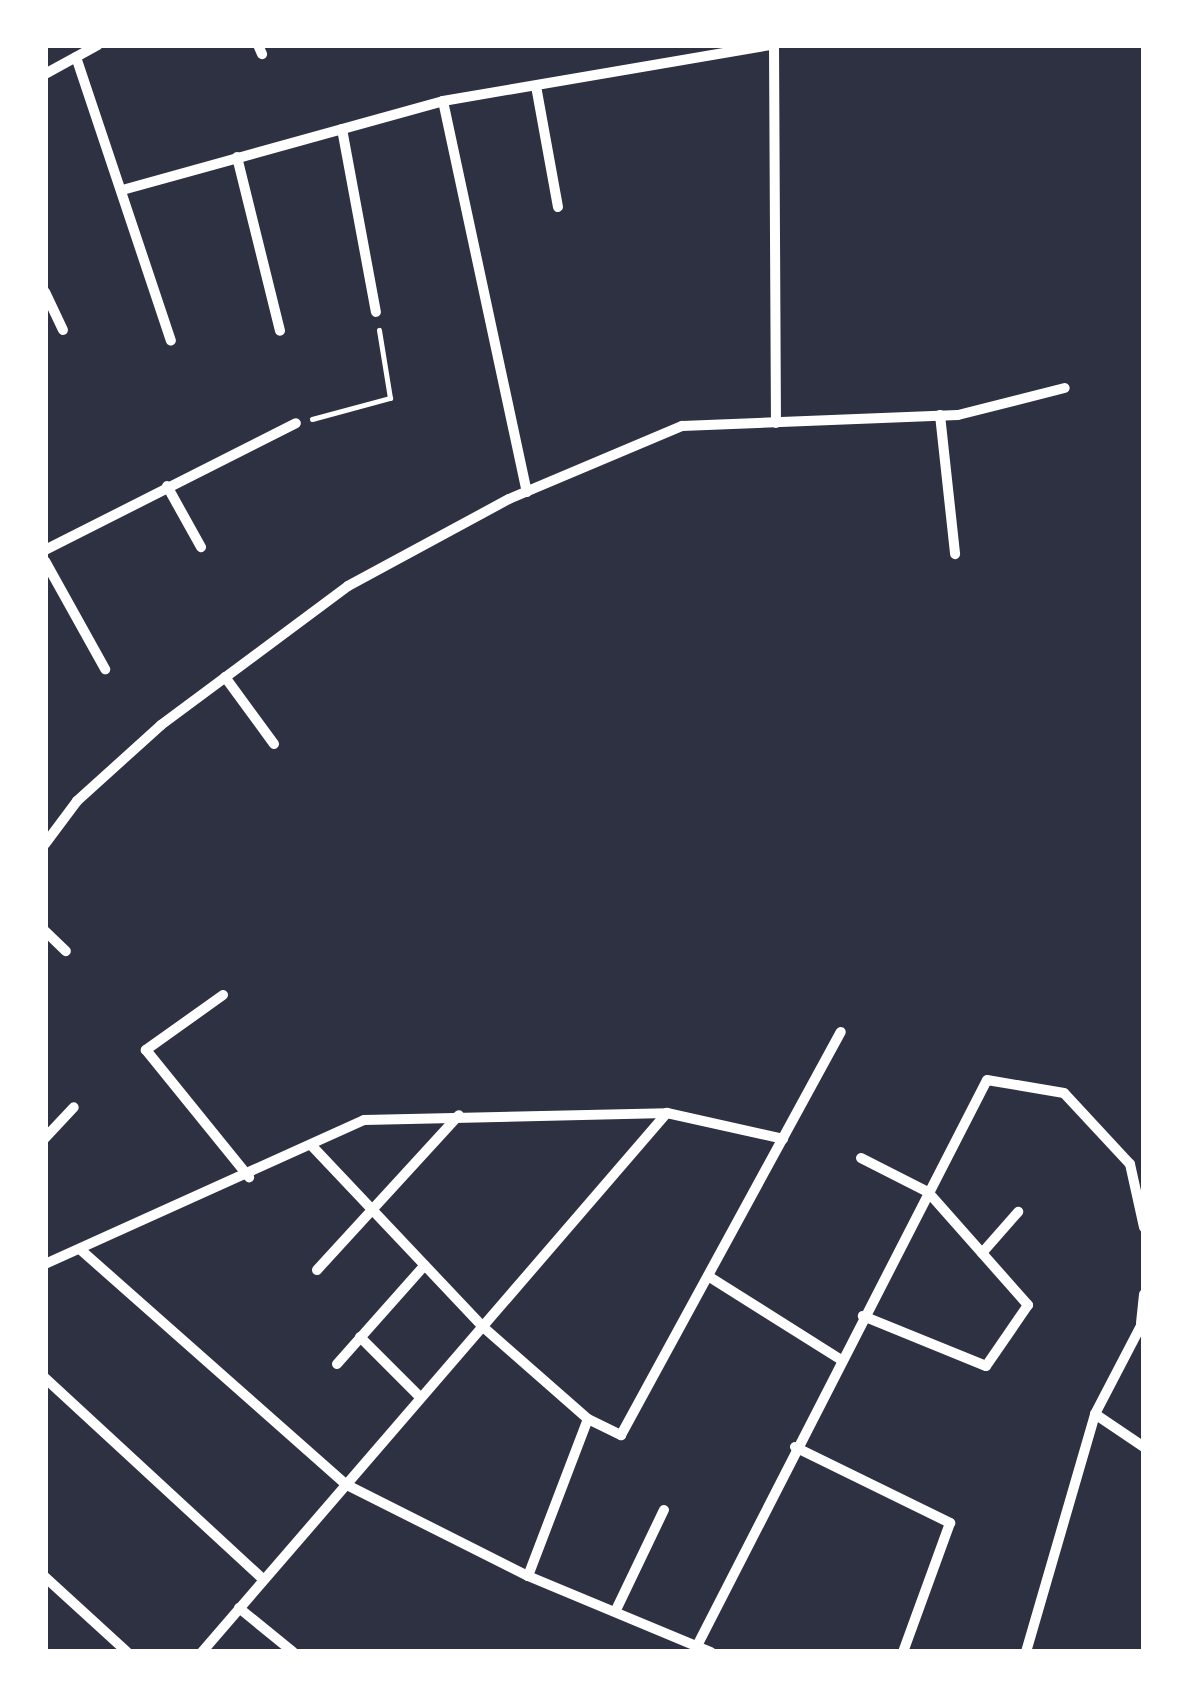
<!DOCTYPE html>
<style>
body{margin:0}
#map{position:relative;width:1189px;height:1697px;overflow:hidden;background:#2d3142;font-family:"PT Sans Narrow",sans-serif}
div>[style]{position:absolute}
.path>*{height:5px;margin:-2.5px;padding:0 2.5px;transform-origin:2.5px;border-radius:2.5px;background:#fff}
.minor>*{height:10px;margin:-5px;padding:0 5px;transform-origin:5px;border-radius:5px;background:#fff}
span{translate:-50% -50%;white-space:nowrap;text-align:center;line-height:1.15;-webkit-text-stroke:8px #fff;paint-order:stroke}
.frame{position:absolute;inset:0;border:48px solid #fff;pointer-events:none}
</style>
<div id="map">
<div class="path">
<i style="left:312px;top:419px;width:81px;rotate:-15.1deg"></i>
<i style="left:390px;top:398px;width:69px;rotate:-99.2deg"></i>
</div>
<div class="minor">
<i style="left:258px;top:45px;width:10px;rotate:66deg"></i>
<i style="left:774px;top:45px;width:378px;rotate:89.7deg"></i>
<i style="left:76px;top:57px;width:299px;rotate:71.5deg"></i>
<i style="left:45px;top:74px;width:60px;rotate:-28.7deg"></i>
<i style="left:536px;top:86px;width:123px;rotate:79.7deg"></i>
<i style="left:443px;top:101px;width:400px;rotate:77.9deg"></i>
<i style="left:342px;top:129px;width:186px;rotate:79.5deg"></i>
<i style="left:237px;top:157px;width:179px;rotate:76.1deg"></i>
<i style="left:126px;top:189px;width:329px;rotate:-15.5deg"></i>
<i style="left:443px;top:101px;width:333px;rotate:-9.7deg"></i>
<i style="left:45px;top:292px;width:42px;rotate:64.7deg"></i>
<i style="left:940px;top:415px;width:140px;rotate:83.8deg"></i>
<i style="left:167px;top:486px;width:70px;rotate:60.9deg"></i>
<i style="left:45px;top:550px;width:281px;rotate:-26.8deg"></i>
<i style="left:45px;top:561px;width:124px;rotate:60.9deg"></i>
<i style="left:225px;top:677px;width:83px;rotate:53.8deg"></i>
<i style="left:45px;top:844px;width:54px;rotate:-53.3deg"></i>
<i style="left:77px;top:801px;width:113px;rotate:-42.1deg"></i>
<i style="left:161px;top:725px;width:233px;rotate:-36.6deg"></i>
<i style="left:348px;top:586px;width:183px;rotate:-28.4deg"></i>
<i style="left:509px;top:499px;width:188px;rotate:-22.9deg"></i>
<i style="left:682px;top:426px;width:276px;rotate:-2.3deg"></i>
<i style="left:958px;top:415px;width:110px;rotate:-14.2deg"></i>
<i style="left:45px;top:931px;width:29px;rotate:44deg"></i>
<i style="left:223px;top:995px;width:95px;rotate:144.5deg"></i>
<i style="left:146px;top:1050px;width:164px;rotate:51deg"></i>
<i style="left:45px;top:1138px;width:42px;rotate:-46.9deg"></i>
<i style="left:312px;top:1146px;width:248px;rotate:46.6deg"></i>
<i style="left:482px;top:1326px;width:141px;rotate:41.3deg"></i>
<i style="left:588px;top:1419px;width:37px;rotate:26deg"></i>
<i style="left:621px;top:1435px;width:459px;rotate:-61.4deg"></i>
<i style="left:861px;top:1158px;width:75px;rotate:26.9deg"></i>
<i style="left:928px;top:1192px;width:151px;rotate:48.5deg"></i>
<i style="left:1028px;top:1305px;width:74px;rotate:124.5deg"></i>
<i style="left:986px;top:1366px;width:133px;rotate:-157.9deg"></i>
<i style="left:82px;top:1251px;width:351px;rotate:41.5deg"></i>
<i style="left:345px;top:1484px;width:205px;rotate:26.7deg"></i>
<i style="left:528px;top:1576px;width:198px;rotate:22.6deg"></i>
<i style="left:982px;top:1253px;width:55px;rotate:-48.7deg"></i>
<i style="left:45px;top:1264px;width:350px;rotate:-24.3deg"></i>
<i style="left:364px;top:1120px;width:303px;rotate:-1.3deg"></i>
<i style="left:667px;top:1113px;width:119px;rotate:12.6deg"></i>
<i style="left:317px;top:1270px;width:210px;rotate:-47.5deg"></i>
<i style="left:708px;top:1276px;width:156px;rotate:32.2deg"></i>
<i style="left:1141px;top:1323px;width:29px;rotate:-84deg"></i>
<i style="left:360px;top:1337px;width:85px;rotate:45deg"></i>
<i style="left:337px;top:1364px;width:132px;rotate:-48.4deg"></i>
<i style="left:45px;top:1378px;width:297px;rotate:42.7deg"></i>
<i style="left:1095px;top:1414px;width:59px;rotate:34deg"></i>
<i style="left:795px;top:1447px;width:173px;rotate:26.1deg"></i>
<i style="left:950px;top:1523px;width:137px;rotate:110deg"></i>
<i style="left:528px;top:1576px;width:168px;rotate:-69.1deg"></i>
<i style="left:45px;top:1577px;width:111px;rotate:42.4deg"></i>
<i style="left:239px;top:1608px;width:70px;rotate:39.2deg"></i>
<i style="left:616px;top:1610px;width:111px;rotate:-64.4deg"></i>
<i style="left:699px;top:1642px;width:631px;rotate:-62.87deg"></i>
<i style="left:987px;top:1080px;width:78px;rotate:9.6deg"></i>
<i style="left:1064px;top:1093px;width:97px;rotate:47.1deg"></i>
<i style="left:1130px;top:1164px;width:65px;rotate:77.5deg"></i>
<i style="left:202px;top:1652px;width:712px;rotate:-49.22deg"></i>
<i style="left:1026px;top:1652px;width:248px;rotate:-73.8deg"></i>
<i style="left:1095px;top:1414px;width:106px;rotate:-62.5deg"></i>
</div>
<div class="frame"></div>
</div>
